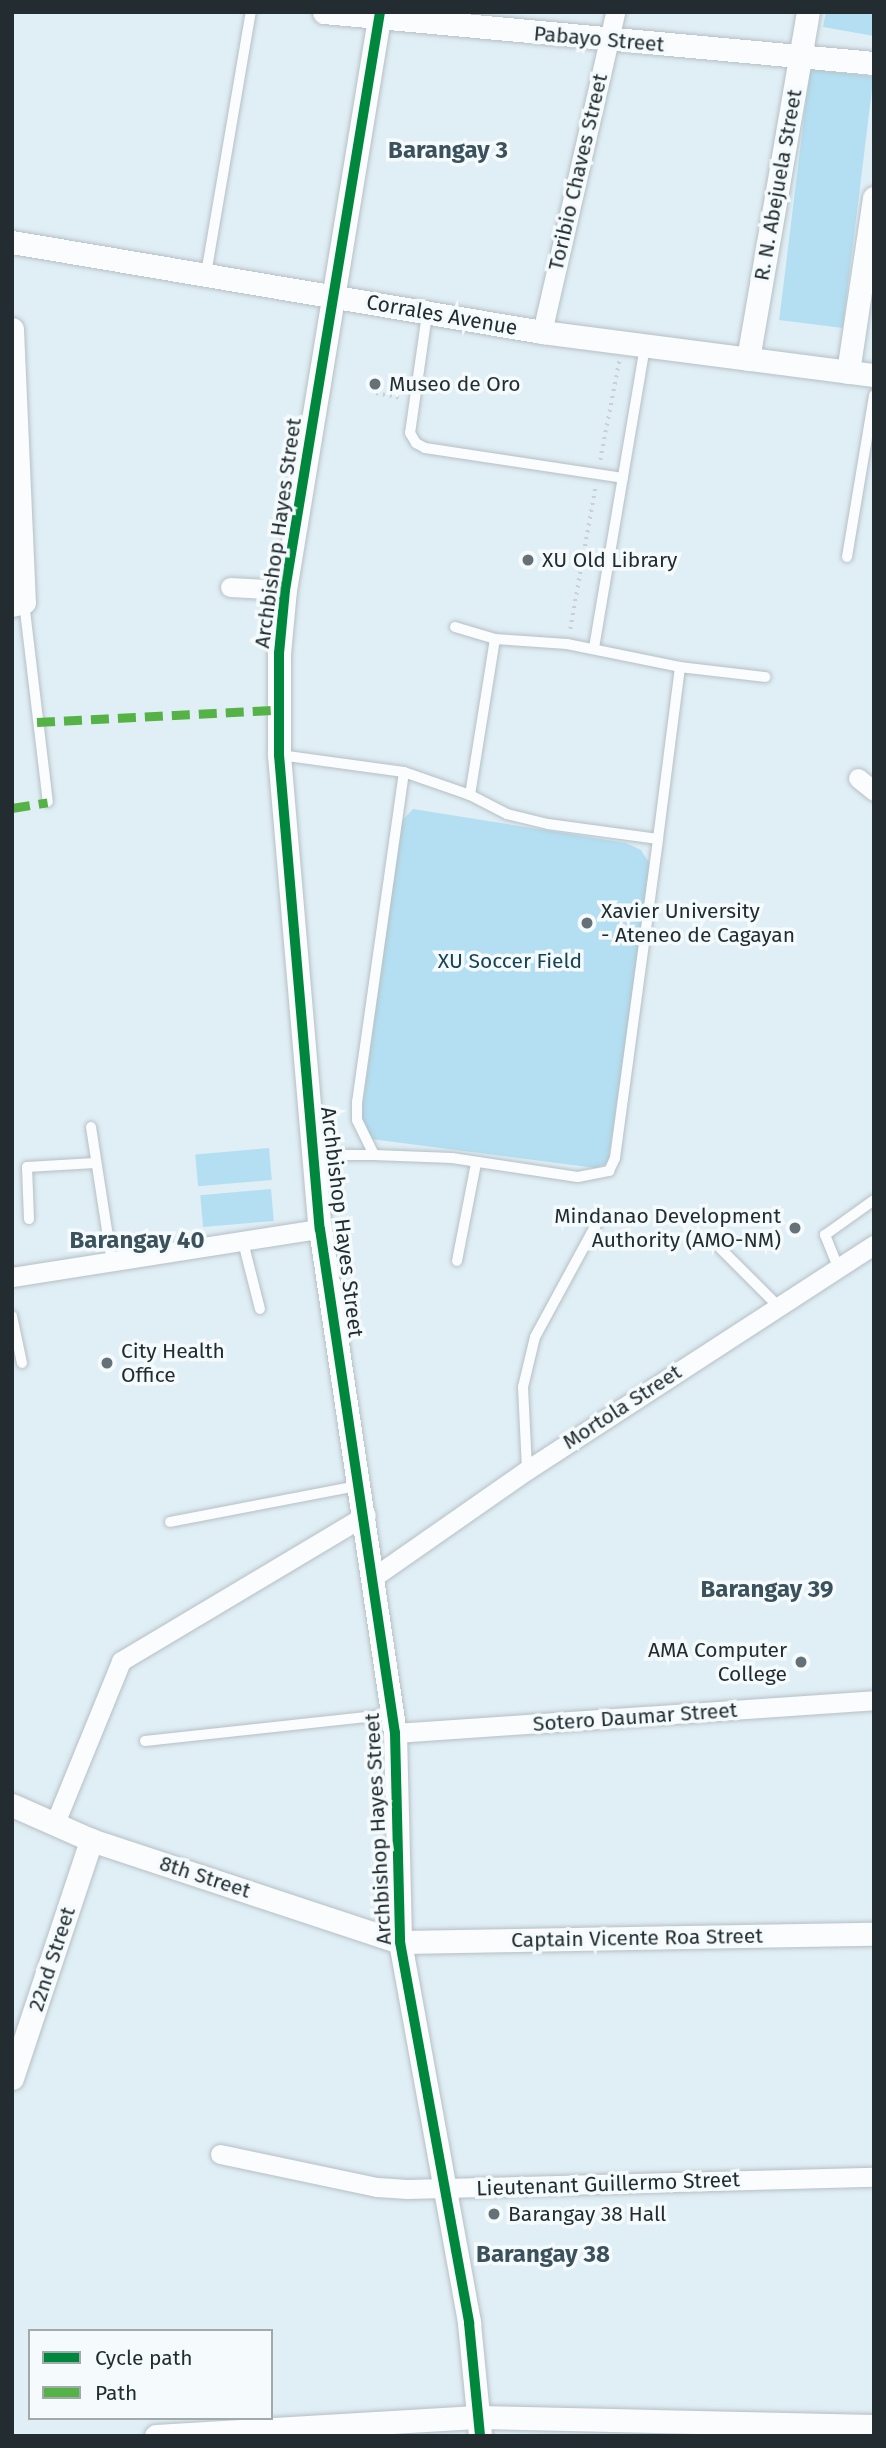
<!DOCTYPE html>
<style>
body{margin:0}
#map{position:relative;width:886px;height:2448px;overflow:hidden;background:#e0eef5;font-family:"Fira Sans",sans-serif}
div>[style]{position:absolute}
.green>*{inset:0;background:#b4def1;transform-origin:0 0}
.path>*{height:3.5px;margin-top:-1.75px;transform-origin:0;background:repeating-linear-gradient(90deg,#c9cfd2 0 2px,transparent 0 7px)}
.roads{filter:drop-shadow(0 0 2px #b5c0c5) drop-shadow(0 0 2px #b5c0c5)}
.service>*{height:10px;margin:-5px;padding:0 5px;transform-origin:5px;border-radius:5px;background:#fafcfe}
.minor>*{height:19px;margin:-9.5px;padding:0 9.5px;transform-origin:9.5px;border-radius:9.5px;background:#fafcfe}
.tertiary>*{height:23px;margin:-11.5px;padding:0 11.5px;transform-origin:11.5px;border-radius:11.5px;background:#fafcfe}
.quiet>*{height:9px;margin-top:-4.5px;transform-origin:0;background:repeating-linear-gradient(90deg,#55b246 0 18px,transparent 0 27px)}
.cycleway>*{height:10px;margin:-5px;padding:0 5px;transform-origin:5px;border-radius:5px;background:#00873e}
.dots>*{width:19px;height:19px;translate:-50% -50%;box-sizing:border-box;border:4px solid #f5fbfd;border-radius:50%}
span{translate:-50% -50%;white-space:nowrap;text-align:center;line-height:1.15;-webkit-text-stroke:7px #f5fbfd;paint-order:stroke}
.street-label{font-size:21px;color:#232d31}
.poi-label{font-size:21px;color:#232d31}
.left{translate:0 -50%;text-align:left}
.right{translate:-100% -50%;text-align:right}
.park-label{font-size:21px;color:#164455}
.quarter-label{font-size:24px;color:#3b515b;font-weight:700}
.frame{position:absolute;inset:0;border:14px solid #232d31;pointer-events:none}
.legend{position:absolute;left:28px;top:2329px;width:245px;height:91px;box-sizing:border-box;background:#f5fbfd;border:2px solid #a1a9ab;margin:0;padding:9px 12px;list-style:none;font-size:21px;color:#232d31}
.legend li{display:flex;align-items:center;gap:14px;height:35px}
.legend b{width:35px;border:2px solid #a1a9ab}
</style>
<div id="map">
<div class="green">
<i style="clip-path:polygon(826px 12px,874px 12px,874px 36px,823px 27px)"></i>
<i style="left:810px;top:69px;width:64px;height:253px;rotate:7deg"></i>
<i style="clip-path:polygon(413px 809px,626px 843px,641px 850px,652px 867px,608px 1163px,596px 1168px,371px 1139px,360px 1125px,401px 822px)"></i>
<i style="left:269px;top:1148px;width:32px;height:74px;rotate:85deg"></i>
<i style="left:271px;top:1189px;width:32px;height:71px;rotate:85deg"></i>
</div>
<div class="path">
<i style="left:376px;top:393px;width:26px;rotate:11deg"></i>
<i style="left:600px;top:460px;width:101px;rotate:-79.1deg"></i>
<i style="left:570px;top:629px;width:142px;rotate:-79.9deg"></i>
</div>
<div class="roads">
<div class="service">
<i style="left:206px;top:274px;width:266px;rotate:-80.3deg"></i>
<i style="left:427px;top:314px;width:120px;rotate:98.1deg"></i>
<i style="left:410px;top:433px;width:12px;rotate:59deg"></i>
<i style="left:416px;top:443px;width:10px;rotate:29deg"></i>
<i style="left:425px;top:448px;width:200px;rotate:8.6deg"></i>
<i style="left:847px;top:557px;width:164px;rotate:-80.5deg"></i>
<i style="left:24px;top:602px;width:201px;rotate:83.2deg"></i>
<i style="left:455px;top:627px;width:42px;rotate:16.7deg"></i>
<i style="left:495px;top:639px;width:72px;rotate:4deg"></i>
<i style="left:567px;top:644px;width:115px;rotate:11.5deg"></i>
<i style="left:680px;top:667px;width:173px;rotate:97.3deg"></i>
<i style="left:658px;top:839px;width:111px;rotate:-172.2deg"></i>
<i style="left:548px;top:824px;width:42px;rotate:-166.3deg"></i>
<i style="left:507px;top:814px;width:42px;rotate:-152.8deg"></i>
<i style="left:470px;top:795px;width:158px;rotate:-80.9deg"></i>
<i style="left:594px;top:648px;width:307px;rotate:-80.4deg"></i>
<i style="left:680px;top:667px;width:86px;rotate:6.7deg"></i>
<i style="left:280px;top:755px;width:125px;rotate:7.8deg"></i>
<i style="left:470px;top:795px;width:70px;rotate:-160.8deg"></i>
<i style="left:404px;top:772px;width:333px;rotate:98.1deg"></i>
<i style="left:357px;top:1102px;width:18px;rotate:90deg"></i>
<i style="left:357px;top:1120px;width:39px;rotate:64deg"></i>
<i style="left:374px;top:1155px;width:78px;rotate:2.2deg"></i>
<i style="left:452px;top:1158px;width:127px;rotate:8.6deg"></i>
<i style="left:578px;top:1177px;width:32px;rotate:-11deg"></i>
<i style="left:609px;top:1171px;width:14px;rotate:-65deg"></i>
<i style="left:615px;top:1158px;width:322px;rotate:-82.3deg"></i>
<i style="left:91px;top:1127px;width:138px;rotate:81.2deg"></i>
<i style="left:313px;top:1155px;width:61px"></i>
<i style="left:29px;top:1219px;width:52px;rotate:-92.2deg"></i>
<i style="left:27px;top:1167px;width:68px;rotate:-3.4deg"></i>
<i style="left:243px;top:1242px;width:69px;rotate:75.8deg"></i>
<i style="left:721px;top:1249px;width:79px;rotate:45deg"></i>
<i style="left:457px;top:1261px;width:100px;rotate:-79deg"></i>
<i style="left:838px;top:1267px;width:35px;rotate:-112deg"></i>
<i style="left:825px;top:1235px;width:60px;rotate:-35.5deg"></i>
<i style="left:12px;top:1316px;width:48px;rotate:78deg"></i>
<i style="left:527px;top:1469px;width:82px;rotate:-92.8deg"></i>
<i style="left:523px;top:1387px;width:51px;rotate:-76.5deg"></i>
<i style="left:535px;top:1337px;width:130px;rotate:-61.5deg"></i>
<i style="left:170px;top:1522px;width:190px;rotate:-10.9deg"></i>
<i style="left:145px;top:1741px;width:248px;rotate:-6.2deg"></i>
</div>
<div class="minor">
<i style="left:542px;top:332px;width:328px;rotate:-77.1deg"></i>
<i style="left:230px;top:587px;width:55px;rotate:3.1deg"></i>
<i style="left:858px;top:778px;width:21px;rotate:39deg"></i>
<i style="left:12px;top:1277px;width:312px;rotate:-8.9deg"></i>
<i style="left:375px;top:1576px;width:185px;rotate:-34.9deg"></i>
<i style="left:527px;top:1470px;width:414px;rotate:-33deg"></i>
<i style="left:395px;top:1733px;width:480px;rotate:-3.9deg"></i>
<i style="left:55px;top:1823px;width:175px;rotate:-67.8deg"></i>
<i style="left:121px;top:1661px;width:285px;rotate:-30.8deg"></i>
<i style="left:220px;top:2154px;width:160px;rotate:11.9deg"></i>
<i style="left:377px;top:2187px;width:30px;rotate:4deg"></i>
<i style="left:407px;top:2189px;width:467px;rotate:-1.5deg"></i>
</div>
<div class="tertiary">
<i style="left:324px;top:12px;width:552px;rotate:5.3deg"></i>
<i style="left:380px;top:12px;width:586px;rotate:99.33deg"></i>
<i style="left:285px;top:590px;width:63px;rotate:95.4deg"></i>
<i style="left:279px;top:653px;width:102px;rotate:90deg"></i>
<i style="left:279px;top:755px;width:476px;rotate:85.1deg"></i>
<i style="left:320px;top:1229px;width:510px;rotate:81.54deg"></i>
<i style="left:395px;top:1733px;width:209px;rotate:88.6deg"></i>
<i style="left:400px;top:1942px;width:387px;rotate:79.7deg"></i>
<i style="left:469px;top:2323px;width:114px;rotate:84.4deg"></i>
<i style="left:12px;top:242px;width:538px;rotate:9.64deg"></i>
<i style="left:542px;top:332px;width:335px;rotate:7.4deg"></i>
<i style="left:12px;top:329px;width:273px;rotate:87.5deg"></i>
<i style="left:24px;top:602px;width:12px;rotate:166deg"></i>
<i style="left:748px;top:359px;width:352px;rotate:-80.2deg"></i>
<i style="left:848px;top:372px;width:176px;rotate:-81.5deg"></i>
<i style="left:12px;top:1805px;width:86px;rotate:23.9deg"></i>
<i style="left:91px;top:1840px;width:325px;rotate:18.3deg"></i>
<i style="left:400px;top:1942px;width:474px;rotate:-1deg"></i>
<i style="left:12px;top:2078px;width:251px;rotate:-71.6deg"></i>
<i style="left:156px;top:2436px;width:325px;rotate:-3.4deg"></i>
<i style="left:480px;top:2417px;width:394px;rotate:1.3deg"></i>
</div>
</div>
<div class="quiet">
<i style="left:37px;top:722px;width:241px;rotate:-2.9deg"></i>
<i style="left:12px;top:808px;width:36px;rotate:-9deg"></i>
</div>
<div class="cycleway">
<i style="left:380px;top:12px;width:586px;rotate:99.33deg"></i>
<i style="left:285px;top:590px;width:63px;rotate:95.4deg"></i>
<i style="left:279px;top:653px;width:102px;rotate:90deg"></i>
<i style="left:279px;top:755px;width:476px;rotate:85.1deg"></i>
<i style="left:320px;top:1229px;width:510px;rotate:81.54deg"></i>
<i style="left:395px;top:1733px;width:209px;rotate:88.6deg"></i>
<i style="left:400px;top:1942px;width:387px;rotate:79.7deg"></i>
<i style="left:469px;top:2323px;width:114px;rotate:84.4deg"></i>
</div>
<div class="dots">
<i style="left:375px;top:384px;background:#657176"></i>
<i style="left:528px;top:560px;background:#657176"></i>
<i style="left:587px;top:923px;background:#657176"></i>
<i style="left:795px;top:1228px;background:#657176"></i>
<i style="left:107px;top:1363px;background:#657176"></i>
<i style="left:801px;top:1662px;background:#657176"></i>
<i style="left:494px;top:2214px;background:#657176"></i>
</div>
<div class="street-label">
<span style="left:599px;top:39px;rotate:5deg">Pabayo Street</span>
<span style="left:578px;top:172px;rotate:-77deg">Toribio Chaves Street</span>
<span style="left:778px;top:185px;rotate:-80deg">R. N. Abejuela Street</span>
<span style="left:442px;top:315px;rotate:10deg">Corrales Avenue</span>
<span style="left:278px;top:533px;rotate:-82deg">Archbishop Hayes Street</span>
<span style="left:342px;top:1222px;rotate:83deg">Archbishop Hayes Street</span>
<span style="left:622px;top:1407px;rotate:-33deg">Mortola Street</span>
<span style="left:635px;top:1717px;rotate:-4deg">Sotero Daumar Street</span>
<span style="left:378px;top:1829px;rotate:-93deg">Archbishop Hayes Street</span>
<span style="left:205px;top:1877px;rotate:18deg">8th Street</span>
<span style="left:637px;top:1938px;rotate:-1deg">Captain Vicente Roa Street</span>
<span style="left:52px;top:1959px;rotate:-72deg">22nd Street</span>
<span style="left:608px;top:2184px;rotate:-2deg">Lieutenant Guillermo Street</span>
</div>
<div class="poi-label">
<span class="left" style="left:389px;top:384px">Museo de Oro</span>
<span class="left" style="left:542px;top:560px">XU Old Library</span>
<span class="left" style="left:601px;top:923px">Xavier University<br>- Ateneo de Cagayan</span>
<span class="right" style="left:781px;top:1228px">Mindanao Development<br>Authority (AMO-NM)</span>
<span class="left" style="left:121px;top:1363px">City Health<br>Office</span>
<span class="right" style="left:787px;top:1662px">AMA Computer<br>College</span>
<span class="left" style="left:508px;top:2214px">Barangay 38 Hall</span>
</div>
<div class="park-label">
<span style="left:510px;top:961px">XU Soccer Field</span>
</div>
<div class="quarter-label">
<span style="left:448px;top:151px">Barangay 3</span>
<span style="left:137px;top:1241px">Barangay 40</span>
<span style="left:767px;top:1590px">Barangay 39</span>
<span style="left:543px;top:2255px">Barangay 38</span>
</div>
<div class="frame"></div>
<ul class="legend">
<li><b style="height:9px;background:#00873e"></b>Cycle path</li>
<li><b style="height:9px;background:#55b246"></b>Path</li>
</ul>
</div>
